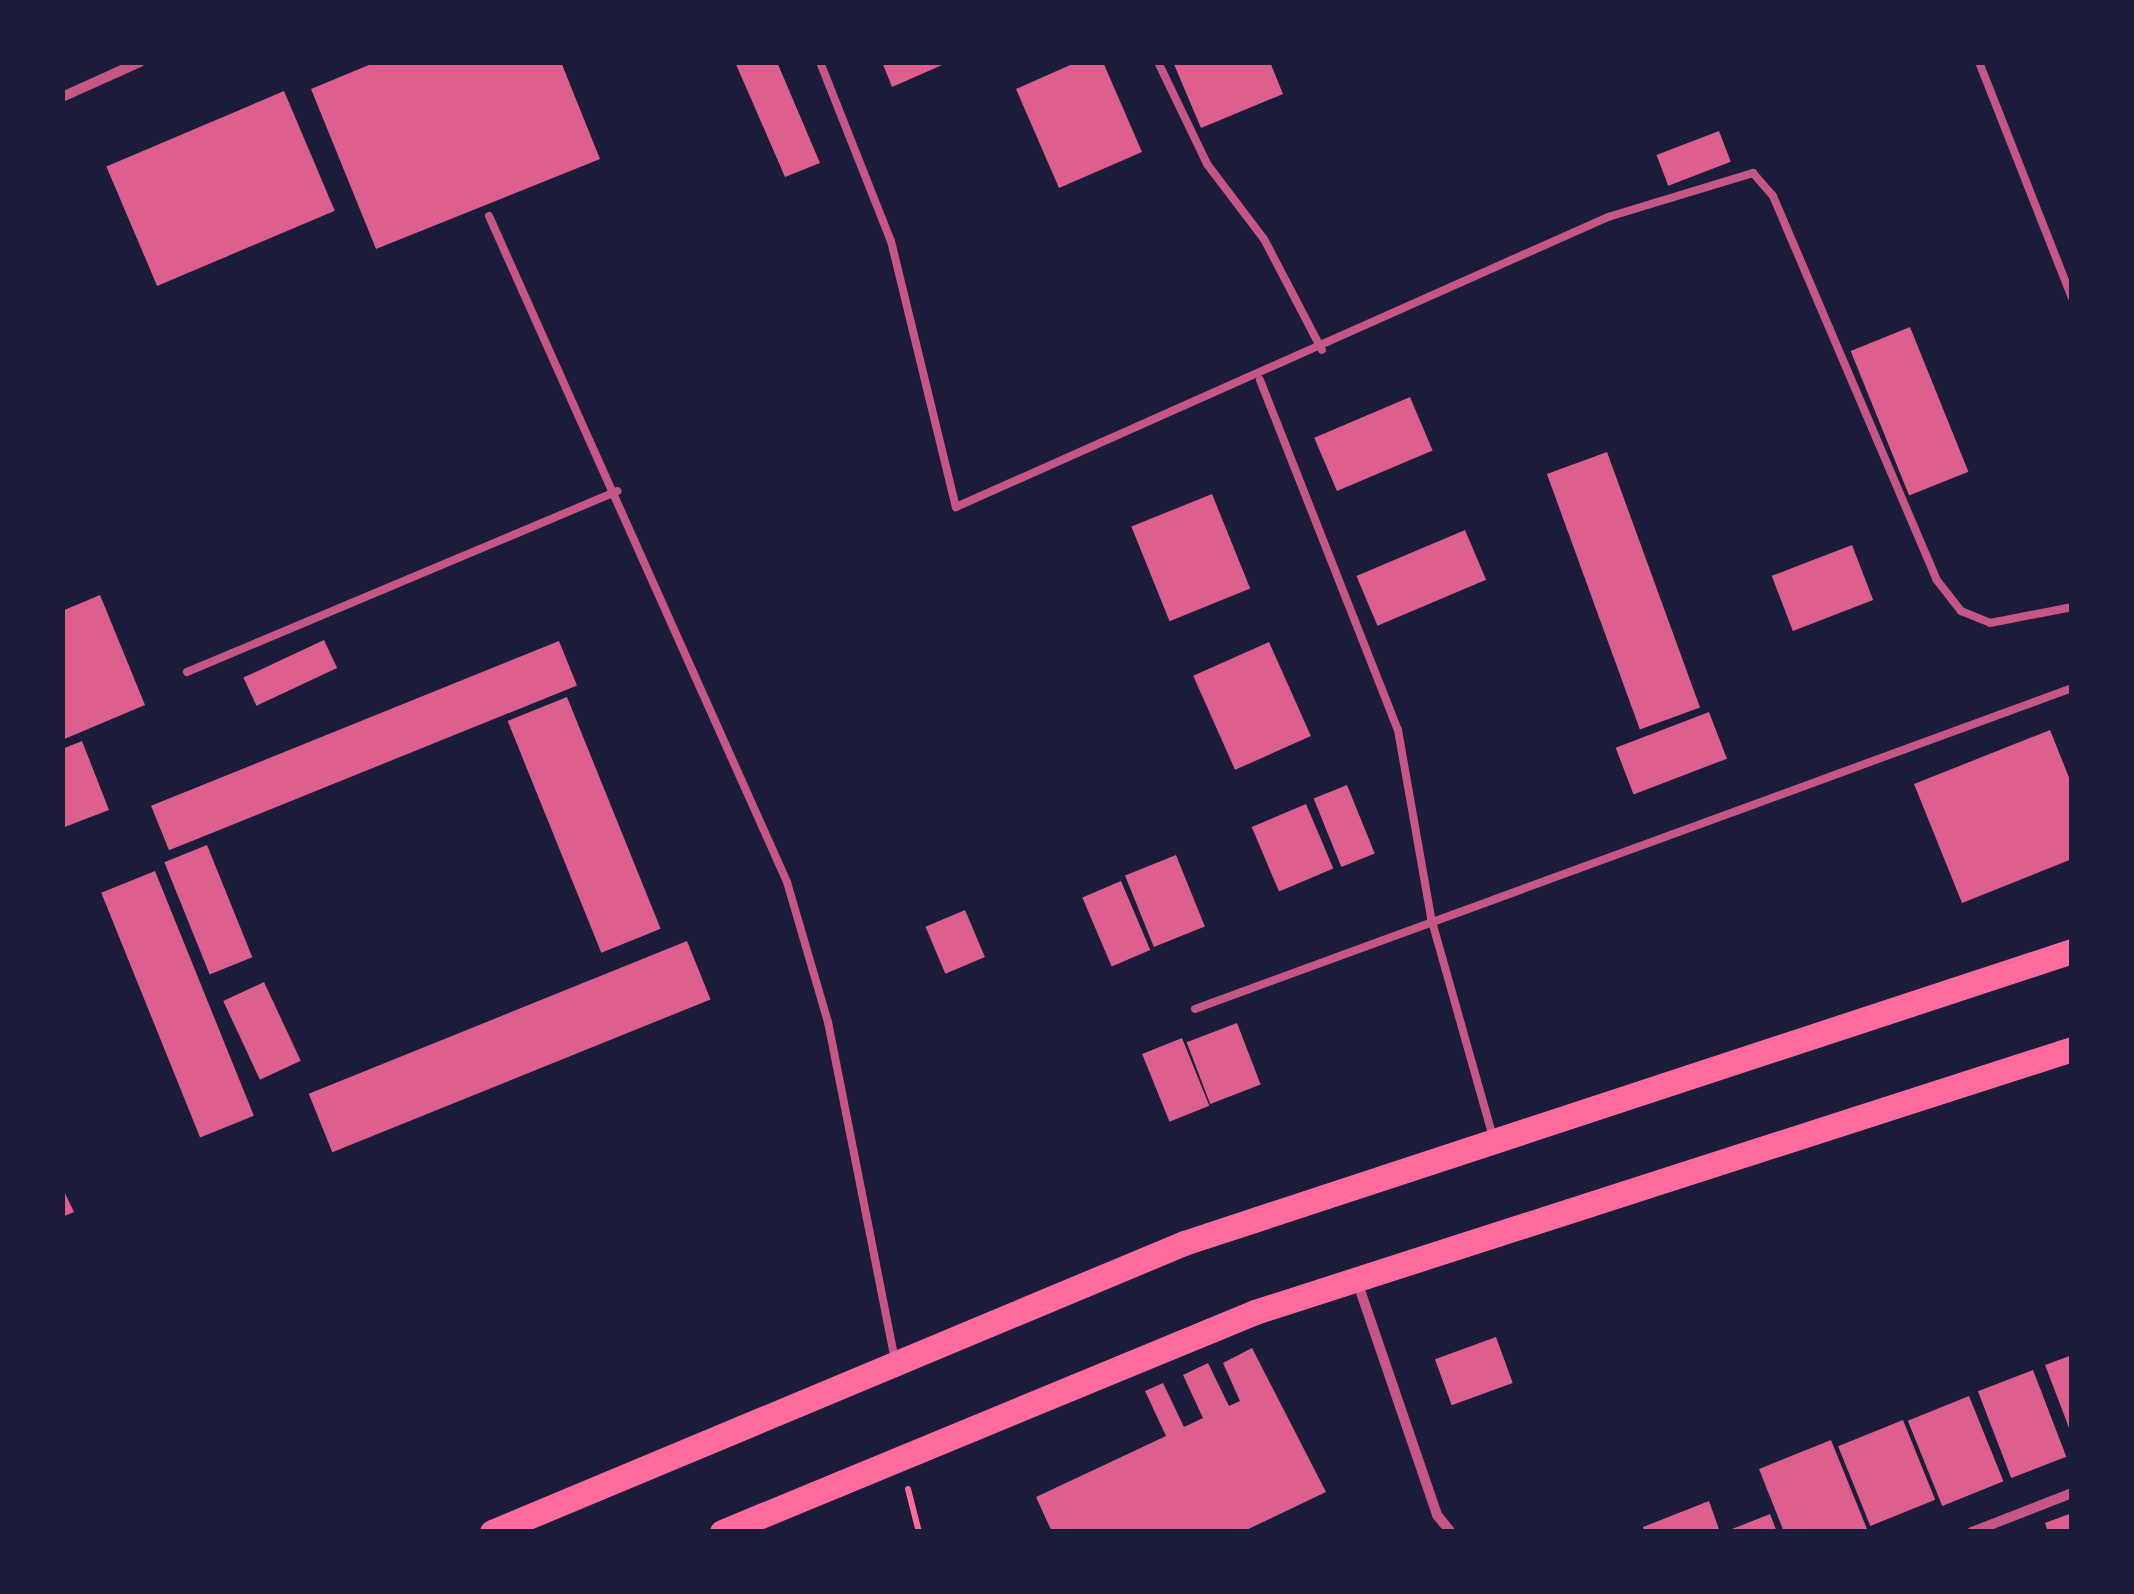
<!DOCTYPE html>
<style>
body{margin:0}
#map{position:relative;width:2134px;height:1594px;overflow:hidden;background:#1b1b3a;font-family:"Fira Sans",sans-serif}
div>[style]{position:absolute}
.building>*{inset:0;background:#dd5f8e;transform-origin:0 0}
.path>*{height:6px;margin:-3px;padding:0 3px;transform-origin:3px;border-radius:3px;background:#ff6b9d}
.service>*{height:8px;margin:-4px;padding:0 4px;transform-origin:4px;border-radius:4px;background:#c65784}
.minor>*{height:10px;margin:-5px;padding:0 5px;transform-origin:5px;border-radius:5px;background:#c65784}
.primary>*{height:25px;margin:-12.5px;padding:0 12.5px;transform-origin:12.5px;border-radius:12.5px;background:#ff6b9d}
span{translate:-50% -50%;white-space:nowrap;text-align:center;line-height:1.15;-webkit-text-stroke:8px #1b1b3a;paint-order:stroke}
.frame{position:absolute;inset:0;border:65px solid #1b1b3a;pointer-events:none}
</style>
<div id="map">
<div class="building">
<i style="clip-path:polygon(376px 62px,561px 62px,600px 159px,376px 249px,311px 89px)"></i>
<i style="clip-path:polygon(735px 62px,777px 62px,820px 163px,785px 177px)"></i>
<i style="clip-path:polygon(882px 62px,949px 62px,892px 87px)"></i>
<i style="clip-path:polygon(1077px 62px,1103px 62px,1142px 152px,1059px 188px,1016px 89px)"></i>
<i style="clip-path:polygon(1173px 62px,1270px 62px,1283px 94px,1201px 128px)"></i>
<i style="left:284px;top:91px;width:130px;height:193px;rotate:67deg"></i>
<i style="left:1719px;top:131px;width:33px;height:67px;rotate:69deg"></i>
<i style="left:1910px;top:327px;width:156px;height:64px;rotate:68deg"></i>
<i style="left:1410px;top:397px;width:58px;height:104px;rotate:67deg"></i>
<i style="left:1607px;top:452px;width:272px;height:64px;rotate:70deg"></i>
<i style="left:1212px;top:494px;width:102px;height:87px;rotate:68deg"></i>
<i style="left:1465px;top:530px;width:54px;height:118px;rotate:67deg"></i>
<i style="left:1852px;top:545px;width:59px;height:86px;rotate:69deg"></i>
<i style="clip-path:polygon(100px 595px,145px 705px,62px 740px,62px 611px)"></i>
<i style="left:324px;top:640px;width:31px;height:89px;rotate:65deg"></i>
<i style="left:559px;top:641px;width:48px;height:440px;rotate:68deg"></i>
<i style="left:1269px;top:642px;width:103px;height:83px;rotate:66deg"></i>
<i style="left:567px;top:697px;width:250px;height:64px;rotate:68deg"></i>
<i style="left:1709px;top:712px;width:50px;height:100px;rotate:69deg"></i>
<i style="clip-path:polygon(2050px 730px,2072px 785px,2072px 859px,1962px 903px,1914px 784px)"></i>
<i style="clip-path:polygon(82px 741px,109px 810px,62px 828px,62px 749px)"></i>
<i style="left:1347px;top:785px;width:74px;height:36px;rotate:68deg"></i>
<i style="left:1306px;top:804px;width:70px;height:59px;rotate:67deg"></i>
<i style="left:207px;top:845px;width:121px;height:46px;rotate:68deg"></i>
<i style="left:1176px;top:855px;width:77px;height:55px;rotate:68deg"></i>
<i style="left:155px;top:871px;width:264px;height:58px;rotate:68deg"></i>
<i style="left:1121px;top:881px;width:75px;height:42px;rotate:67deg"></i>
<i style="left:965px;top:910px;width:51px;height:43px;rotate:67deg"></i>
<i style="left:687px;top:941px;width:63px;height:408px;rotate:68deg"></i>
<i style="left:264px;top:982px;width:87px;height:45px;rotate:65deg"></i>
<i style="left:1237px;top:1023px;width:66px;height:54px;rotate:69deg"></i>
<i style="left:1182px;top:1038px;width:73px;height:43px;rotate:68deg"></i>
<i style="clip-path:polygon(62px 1187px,74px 1212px,62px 1217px)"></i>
<i style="left:1496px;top:1337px;width:49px;height:65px;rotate:70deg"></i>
<i style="clip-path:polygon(1252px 1348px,1326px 1492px,1242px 1532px,1052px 1532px,1036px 1497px,1166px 1436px,1145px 1391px,1163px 1383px,1184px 1427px,1203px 1418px,1183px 1375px,1208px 1363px,1229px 1406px,1240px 1401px,1223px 1363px)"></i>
<i style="clip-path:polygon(2072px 1355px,2072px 1433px,2071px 1433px,2045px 1365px)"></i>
<i style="left:2033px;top:1370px;width:93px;height:59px;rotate:69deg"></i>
<i style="left:1969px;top:1396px;width:92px;height:66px;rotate:68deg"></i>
<i style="left:1903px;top:1420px;width:86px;height:70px;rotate:68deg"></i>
<i style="clip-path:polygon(1831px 1440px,1867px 1529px,1784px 1532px,1759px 1469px)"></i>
<i style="clip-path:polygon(1709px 1501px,1720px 1532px,1644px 1532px,1643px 1527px)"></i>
<i style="clip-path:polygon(2072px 1513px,2072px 1532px,2048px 1532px,2045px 1523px)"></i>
<i style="clip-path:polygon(1770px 1514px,1777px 1532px,1728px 1532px,1727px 1531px)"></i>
</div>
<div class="path">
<i style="left:908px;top:1489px;width:44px;rotate:75.7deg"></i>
</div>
<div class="service">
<i style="left:820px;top:62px;width:193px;rotate:68.4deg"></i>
<i style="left:891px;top:241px;width:274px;rotate:76.3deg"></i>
<i style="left:956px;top:507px;width:714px;rotate:-23.98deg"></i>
<i style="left:1608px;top:217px;width:152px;rotate:-16.9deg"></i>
<i style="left:1753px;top:173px;width:30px;rotate:49deg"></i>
<i style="left:1773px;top:196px;width:416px;rotate:66.9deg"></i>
<i style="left:1936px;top:579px;width:41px;rotate:52deg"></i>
<i style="left:1961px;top:611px;width:31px;rotate:22deg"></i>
<i style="left:1990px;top:623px;width:84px;rotate:-11deg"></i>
<i style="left:1158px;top:62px;width:113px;rotate:64.3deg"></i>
<i style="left:1207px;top:164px;width:94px;rotate:52.8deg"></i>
<i style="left:1264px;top:239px;width:125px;rotate:62.4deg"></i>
<i style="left:1979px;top:62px;width:254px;rotate:68.5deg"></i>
<i style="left:489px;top:216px;width:730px;rotate:65.89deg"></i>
<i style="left:787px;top:882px;width:146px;rotate:73.7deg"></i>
<i style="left:828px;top:1022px;width:345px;rotate:78.8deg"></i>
<i style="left:1260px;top:380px;width:376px;rotate:68.5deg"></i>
<i style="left:1398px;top:730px;width:191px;rotate:80deg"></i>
<i style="left:1431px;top:918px;width:228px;rotate:74.2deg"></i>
<i style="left:187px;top:672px;width:467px;rotate:-22.8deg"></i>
<i style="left:1195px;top:1009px;width:934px;rotate:-20.1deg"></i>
</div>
<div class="minor">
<i style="left:62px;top:97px;width:85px;rotate:-24.2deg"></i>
<i style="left:1357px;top:1281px;width:247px;rotate:71.1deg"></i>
<i style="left:1437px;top:1515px;width:22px;rotate:51deg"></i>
<i style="left:1972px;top:1532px;width:107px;rotate:-21.3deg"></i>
</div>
<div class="primary">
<i style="left:492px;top:1532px;width:750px;rotate:-22.67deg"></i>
<i style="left:1184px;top:1243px;width:935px;rotate:-18.2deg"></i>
<i style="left:722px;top:1532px;width:577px;rotate:-22.43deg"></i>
<i style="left:1255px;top:1312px;width:858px;rotate:-17.84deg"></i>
</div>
<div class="frame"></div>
</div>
